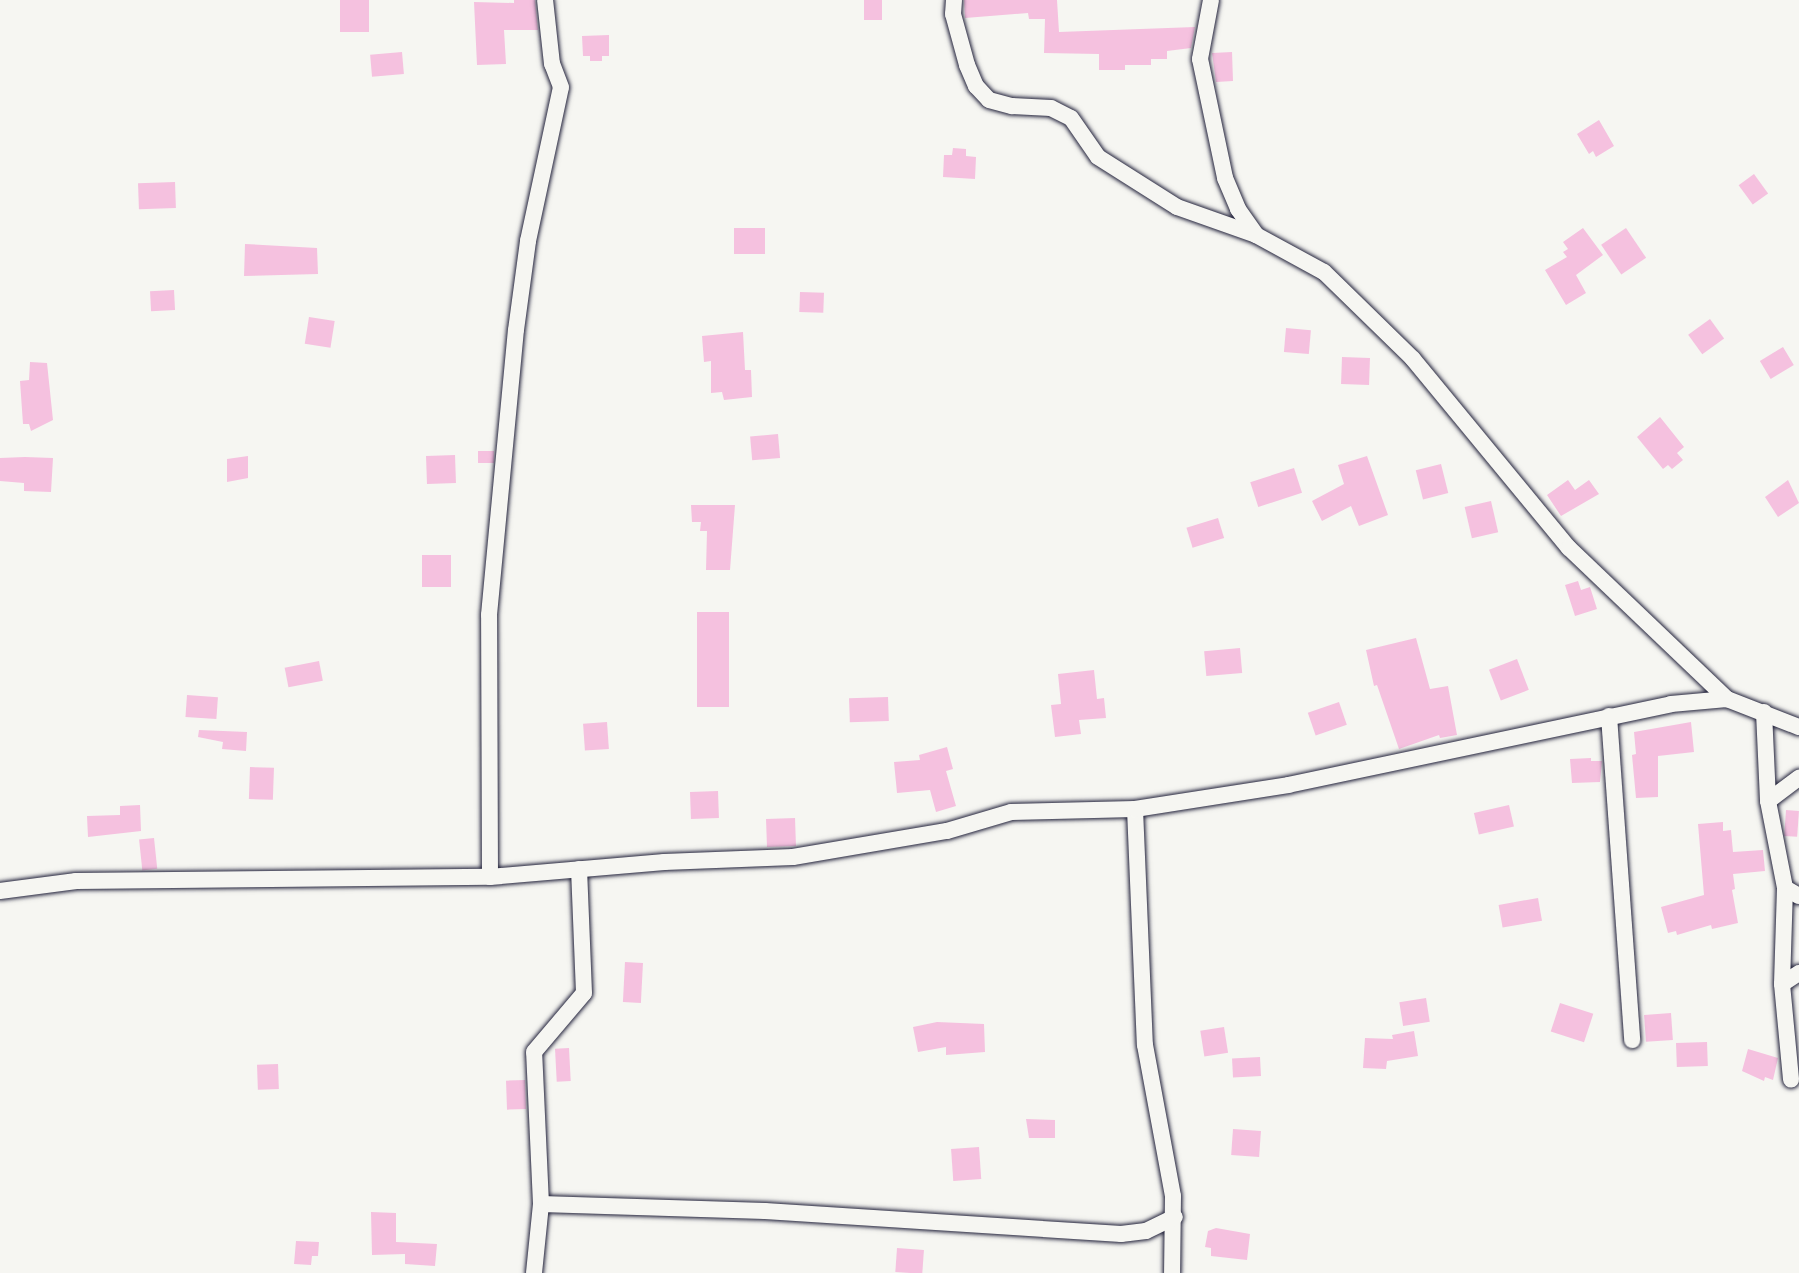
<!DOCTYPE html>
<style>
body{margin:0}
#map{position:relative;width:1799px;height:1273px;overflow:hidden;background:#f6f6f2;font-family:"Shantell Sans",sans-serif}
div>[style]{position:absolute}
.building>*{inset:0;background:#f5c1df;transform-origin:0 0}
.roads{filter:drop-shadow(0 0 2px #22223b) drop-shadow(0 0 2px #22223b)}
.street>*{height:16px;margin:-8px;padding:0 8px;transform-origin:8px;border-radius:8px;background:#f6f6f2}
span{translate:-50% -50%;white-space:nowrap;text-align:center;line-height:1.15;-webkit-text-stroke:4.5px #f6f6f2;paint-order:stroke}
</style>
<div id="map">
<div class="building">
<i style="left:340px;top:0;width:29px;height:32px"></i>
<i style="clip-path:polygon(514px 0,535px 0,538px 30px,504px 30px,506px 64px,477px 65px,474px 2px,514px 3px)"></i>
<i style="left:864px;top:0;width:18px;height:20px"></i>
<i style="clip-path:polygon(964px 0,1057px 0,1059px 32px,1195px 27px,1191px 48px,1167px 51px,1167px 59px,1151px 59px,1151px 65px,1125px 65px,1125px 70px,1099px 70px,1099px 54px,1044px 53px,1045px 19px,1029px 19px,1028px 13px,965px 18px)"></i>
<i style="clip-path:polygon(609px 35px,609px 56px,602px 56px,602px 61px,590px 61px,590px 56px,583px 56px,582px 36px)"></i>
<i style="left:402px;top:52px;width:22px;height:32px;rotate:85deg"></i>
<i style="clip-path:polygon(1232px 52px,1233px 81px,1216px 82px,1212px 53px)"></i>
<i style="clip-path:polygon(1599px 120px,1614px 146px,1596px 157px,1593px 151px,1589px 154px,1577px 134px)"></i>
<i style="clip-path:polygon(953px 148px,966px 149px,966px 156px,976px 157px,975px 179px,943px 177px,944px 155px,952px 155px)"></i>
<i style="left:1754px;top:174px;width:24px;height:19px;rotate:54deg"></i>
<i style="left:175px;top:182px;width:26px;height:37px;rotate:88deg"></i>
<i style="left:734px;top:228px;width:31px;height:26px"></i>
<i style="clip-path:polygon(1583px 228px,1603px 255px,1576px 275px,1586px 293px,1566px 305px,1545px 270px,1567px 257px,1563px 252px,1568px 249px,1563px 242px)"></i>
<i style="left:1626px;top:228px;width:36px;height:30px;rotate:56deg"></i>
<i style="clip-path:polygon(245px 244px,317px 248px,318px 274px,244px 276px)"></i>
<i style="left:174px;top:290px;width:20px;height:24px;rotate:87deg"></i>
<i style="left:800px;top:292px;width:24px;height:20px;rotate:2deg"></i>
<i style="left:309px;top:317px;width:26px;height:27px;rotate:9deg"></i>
<i style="left:1710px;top:319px;width:24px;height:27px;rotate:54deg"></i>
<i style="left:1286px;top:328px;width:25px;height:24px;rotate:5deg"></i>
<i style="clip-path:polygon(743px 332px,745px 370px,751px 370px,752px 397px,724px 400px,722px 392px,711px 393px,711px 361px,704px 362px,702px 336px)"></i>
<i style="left:1783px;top:347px;width:21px;height:27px;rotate:59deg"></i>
<i style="left:1342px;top:357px;width:28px;height:27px;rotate:2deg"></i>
<i style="clip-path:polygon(30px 362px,47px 363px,53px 420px,31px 431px,29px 424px,23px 424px,20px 381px,29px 380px)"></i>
<i style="clip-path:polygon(1660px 417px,1684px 447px,1677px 453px,1683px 460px,1672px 469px,1668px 465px,1663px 469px,1637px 437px)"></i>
<i style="left:778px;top:434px;width:24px;height:28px;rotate:85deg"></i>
<i style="left:478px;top:451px;width:16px;height:12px"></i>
<i style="left:455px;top:455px;width:28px;height:29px;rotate:88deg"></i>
<i style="clip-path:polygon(248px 456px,248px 478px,227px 482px,227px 459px)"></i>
<i style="clip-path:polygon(1367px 456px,1388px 515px,1359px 526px,1351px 506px,1322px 521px,1312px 501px,1344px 484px,1338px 465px)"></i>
<i style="clip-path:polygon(25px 457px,53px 458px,51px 492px,24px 491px,24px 483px,0 481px,0 458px)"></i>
<i style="left:1441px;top:464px;width:30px;height:26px;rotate:76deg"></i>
<i style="left:1294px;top:468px;width:26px;height:46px;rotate:72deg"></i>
<i style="clip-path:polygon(1568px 480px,1575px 490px,1589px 480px,1599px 494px,1561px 516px,1547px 495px)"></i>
<i style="clip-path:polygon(1788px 480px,1799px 503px,1778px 517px,1765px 497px)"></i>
<i style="left:1491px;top:501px;width:32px;height:27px;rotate:77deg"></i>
<i style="clip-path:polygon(691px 505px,735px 505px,730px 570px,706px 570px,707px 531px,700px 531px,701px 522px,692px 522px)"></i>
<i style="left:1218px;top:518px;width:21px;height:33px;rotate:73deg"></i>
<i style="left:451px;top:555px;width:32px;height:29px;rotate:90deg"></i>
<i style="clip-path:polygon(1578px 581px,1581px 590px,1590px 587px,1597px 609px,1575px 616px,1565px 585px)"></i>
<i style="left:697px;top:612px;width:32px;height:95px"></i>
<i style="clip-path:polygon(1416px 638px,1430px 689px,1448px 686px,1457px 735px,1440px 738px,1439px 735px,1399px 749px,1377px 685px,1374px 686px,1366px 650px)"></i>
<i style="left:1240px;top:648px;width:25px;height:36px;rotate:85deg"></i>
<i style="left:1517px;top:659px;width:33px;height:30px;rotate:69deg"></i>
<i style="left:319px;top:661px;width:20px;height:35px;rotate:79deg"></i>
<i style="clip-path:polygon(1094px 670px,1097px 699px,1104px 698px,1106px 718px,1079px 720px,1081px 734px,1055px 737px,1051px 705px,1061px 704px,1058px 674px)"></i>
<i style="left:187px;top:695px;width:31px;height:22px;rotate:4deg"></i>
<i style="left:888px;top:697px;width:24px;height:39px;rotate:88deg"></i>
<i style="left:1339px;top:702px;width:24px;height:33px;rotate:71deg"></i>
<i style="left:607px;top:722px;width:27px;height:24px;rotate:86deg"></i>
<i style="clip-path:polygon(1691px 722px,1694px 752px,1658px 756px,1658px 797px,1636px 798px,1632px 755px,1636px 754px,1634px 732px)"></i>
<i style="clip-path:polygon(199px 730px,247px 732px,246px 751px,222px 749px,223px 742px,198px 737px)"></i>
<i style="clip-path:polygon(947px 747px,953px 769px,946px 771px,956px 806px,936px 812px,930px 790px,897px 793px,894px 762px,920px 760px,919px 755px)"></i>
<i style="clip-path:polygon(1591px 758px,1591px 761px,1602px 761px,1600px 782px,1572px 783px,1570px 759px)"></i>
<i style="left:250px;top:767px;width:24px;height:32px;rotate:2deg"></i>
<i style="left:718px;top:791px;width:27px;height:28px;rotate:88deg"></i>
<i style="clip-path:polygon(140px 805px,141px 831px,88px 837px,87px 816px,120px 815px,120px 806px)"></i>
<i style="left:1509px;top:805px;width:22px;height:36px;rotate:77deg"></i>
<i style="left:1786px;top:810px;width:13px;height:26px;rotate:4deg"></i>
<i style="left:795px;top:818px;width:28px;height:29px;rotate:88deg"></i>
<i style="clip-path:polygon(1723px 822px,1723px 831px,1731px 830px,1733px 852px,1763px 850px,1765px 871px,1733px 874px,1735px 889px,1732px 890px,1738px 923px,1712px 929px,1711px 925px,1677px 935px,1676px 931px,1668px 933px,1661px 907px,1704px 895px,1698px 824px)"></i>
<i style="left:154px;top:838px;width:31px;height:15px;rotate:84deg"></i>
<i style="left:1538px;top:898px;width:23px;height:40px;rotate:80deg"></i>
<i style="left:625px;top:962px;width:18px;height:40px;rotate:3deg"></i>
<i style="left:1426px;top:998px;width:24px;height:27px;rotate:81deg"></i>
<i style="left:1560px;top:1003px;width:35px;height:30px;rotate:18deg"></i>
<i style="left:1671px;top:1013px;width:27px;height:27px;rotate:86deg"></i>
<i style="clip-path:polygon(937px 1022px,984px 1024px,985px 1052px,946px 1055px,946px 1047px,918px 1052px,913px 1027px)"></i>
<i style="left:1224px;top:1027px;width:26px;height:24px;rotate:81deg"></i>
<i style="clip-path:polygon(1414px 1031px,1418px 1056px,1387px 1061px,1386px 1069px,1363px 1068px,1365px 1038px,1393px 1039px,1392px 1035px)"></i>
<i style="left:1707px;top:1042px;width:24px;height:31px;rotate:88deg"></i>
<i style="left:569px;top:1048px;width:33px;height:14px;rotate:87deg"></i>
<i style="clip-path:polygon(1748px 1049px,1778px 1058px,1773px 1080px,1765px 1077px,1764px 1081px,1742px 1071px)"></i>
<i style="left:1260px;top:1057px;width:19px;height:28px;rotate:87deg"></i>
<i style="left:278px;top:1064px;width:25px;height:21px;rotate:88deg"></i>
<i style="left:525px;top:1080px;width:29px;height:19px;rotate:88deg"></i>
<i style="clip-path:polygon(1026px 1119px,1055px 1120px,1055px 1138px,1029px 1138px)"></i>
<i style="left:1233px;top:1129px;width:28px;height:26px;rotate:4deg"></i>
<i style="left:979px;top:1147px;width:32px;height:28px;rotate:86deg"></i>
<i style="clip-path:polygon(371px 1212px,396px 1213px,396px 1242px,437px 1244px,435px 1266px,405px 1264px,405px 1254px,372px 1255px)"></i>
<i style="clip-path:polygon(1216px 1228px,1250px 1234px,1247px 1260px,1211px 1256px,1211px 1248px,1205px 1247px,1208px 1231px)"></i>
<i style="clip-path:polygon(296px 1241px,319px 1242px,318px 1256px,312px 1256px,311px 1265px,294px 1264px)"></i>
<i style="left:897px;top:1248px;width:27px;height:24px;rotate:4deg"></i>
</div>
<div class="roads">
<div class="street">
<i style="left:954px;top:0;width:14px;rotate:94deg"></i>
<i style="left:953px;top:14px;width:53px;rotate:74.6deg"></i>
<i style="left:967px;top:65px;width:23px;rotate:67deg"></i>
<i style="left:976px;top:86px;width:19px;rotate:47deg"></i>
<i style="left:989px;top:100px;width:24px;rotate:15deg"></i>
<i style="left:1012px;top:106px;width:39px;rotate:3deg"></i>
<i style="left:1051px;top:108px;width:22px;rotate:27deg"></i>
<i style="left:1071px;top:118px;width:47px;rotate:55.3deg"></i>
<i style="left:1098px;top:157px;width:93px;rotate:32.3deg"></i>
<i style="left:1177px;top:207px;width:84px;rotate:19.5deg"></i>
<i style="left:1211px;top:0;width:60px;rotate:100.6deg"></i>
<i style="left:1200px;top:59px;width:122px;rotate:78.1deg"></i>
<i style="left:1225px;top:178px;width:34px;rotate:67deg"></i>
<i style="left:1238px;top:209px;width:32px;rotate:55deg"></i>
<i style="left:1256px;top:235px;width:77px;rotate:28.6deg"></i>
<i style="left:1324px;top:272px;width:124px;rotate:44.3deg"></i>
<i style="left:1413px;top:359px;width:245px;rotate:50.5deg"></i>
<i style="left:1569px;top:548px;width:219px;rotate:43.7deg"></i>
<i style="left:1764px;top:712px;width:89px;rotate:87.4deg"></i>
<i style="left:1768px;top:801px;width:89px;rotate:78.9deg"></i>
<i style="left:1785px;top:888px;width:16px;rotate:30deg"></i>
<i style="left:1609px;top:716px;width:325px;rotate:85.9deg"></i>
<i style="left:1768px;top:801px;width:39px;rotate:-37deg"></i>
<i style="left:1135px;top:809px;width:236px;rotate:87.6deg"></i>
<i style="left:1145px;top:1045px;width:154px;rotate:79.5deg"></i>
<i style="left:1173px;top:1196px;width:77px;rotate:90.7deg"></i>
<i style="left:490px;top:877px;width:262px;rotate:-90.2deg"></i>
<i style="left:489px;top:615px;width:286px;rotate:-84.6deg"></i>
<i style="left:516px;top:330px;width:90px;rotate:-82.3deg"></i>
<i style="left:528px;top:241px;width:157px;rotate:-77.9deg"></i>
<i style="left:561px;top:87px;width:25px;rotate:-111deg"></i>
<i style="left:552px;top:64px;width:64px;rotate:-96.2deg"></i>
<i style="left:1785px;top:888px;width:96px;rotate:91.8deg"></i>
<i style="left:1782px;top:984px;width:96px;rotate:84.6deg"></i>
<i style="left:0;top:891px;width:77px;rotate:-7.5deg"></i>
<i style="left:76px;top:881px;width:414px;rotate:-0.6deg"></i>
<i style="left:490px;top:877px;width:175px;rotate:-4.9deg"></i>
<i style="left:664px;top:862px;width:129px;rotate:-2.2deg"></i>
<i style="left:793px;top:857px;width:156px;rotate:-9.6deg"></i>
<i style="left:947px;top:831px;width:67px;rotate:-16.5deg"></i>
<i style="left:1011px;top:812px;width:124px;rotate:-1.4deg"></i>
<i style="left:1135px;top:809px;width:155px;rotate:-8.9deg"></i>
<i style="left:1288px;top:785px;width:391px;rotate:-11.9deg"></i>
<i style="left:1671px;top:704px;width:56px;rotate:-5.1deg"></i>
<i style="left:1727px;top:699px;width:77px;rotate:21.3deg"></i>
<i style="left:1782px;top:984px;width:20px;rotate:-33deg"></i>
<i style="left:541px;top:1204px;width:224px;rotate:1.8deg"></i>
<i style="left:765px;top:1211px;width:357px;rotate:3.7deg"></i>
<i style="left:1121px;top:1234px;width:25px;rotate:-7deg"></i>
<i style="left:1146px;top:1231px;width:32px;rotate:-26deg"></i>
<i style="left:534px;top:1273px;width:69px;rotate:-84.2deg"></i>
<i style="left:541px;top:1204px;width:152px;rotate:-92.6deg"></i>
<i style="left:534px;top:1052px;width:77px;rotate:-49.7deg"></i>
<i style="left:584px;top:993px;width:124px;rotate:-92.3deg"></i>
</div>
</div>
</div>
